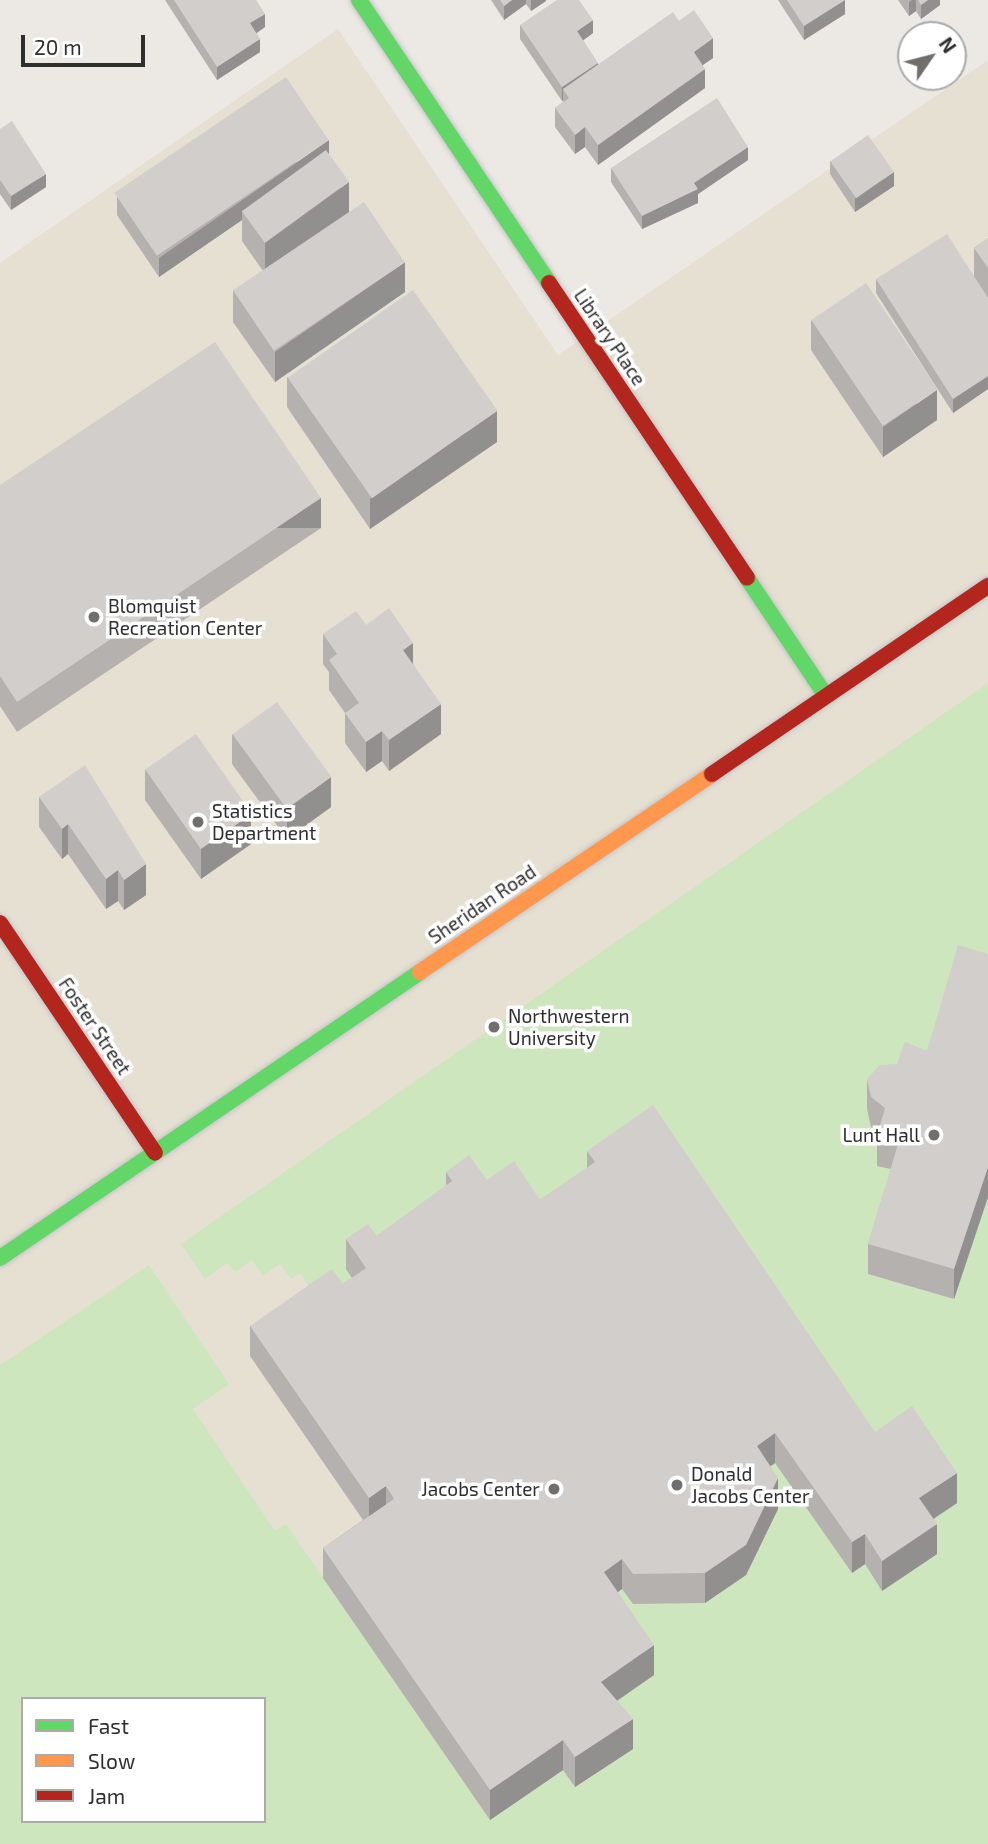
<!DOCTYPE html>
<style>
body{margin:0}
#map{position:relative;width:988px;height:1844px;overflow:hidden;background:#ece8e4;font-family:"Exo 2",sans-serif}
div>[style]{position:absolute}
.education>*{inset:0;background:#e6e0d3}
.green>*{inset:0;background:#cee6be}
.roads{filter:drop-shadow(0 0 2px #c5c4c5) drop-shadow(0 0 2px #c5c4c5)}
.fast>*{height:16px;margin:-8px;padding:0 8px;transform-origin:8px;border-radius:8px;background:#63d668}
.slow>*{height:16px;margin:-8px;padding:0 8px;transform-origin:8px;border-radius:8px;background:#ff974d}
.jam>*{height:16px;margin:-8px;padding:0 8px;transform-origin:8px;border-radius:8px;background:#b3261e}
.wall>*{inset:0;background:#b4b1af}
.shaded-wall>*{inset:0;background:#92908e;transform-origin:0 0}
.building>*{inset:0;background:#d1cecb;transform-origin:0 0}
.dots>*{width:19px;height:19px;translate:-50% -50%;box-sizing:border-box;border:4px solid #fff;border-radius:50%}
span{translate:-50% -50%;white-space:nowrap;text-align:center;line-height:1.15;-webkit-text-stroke:7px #fff;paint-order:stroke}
.street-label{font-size:19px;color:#2e2e2e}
.poi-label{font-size:19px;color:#2e2e2e}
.left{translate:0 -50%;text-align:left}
.right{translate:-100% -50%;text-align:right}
.legend{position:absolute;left:21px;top:1697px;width:245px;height:126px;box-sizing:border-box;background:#fff;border:2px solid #ababab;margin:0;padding:9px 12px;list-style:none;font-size:21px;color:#2e2e2e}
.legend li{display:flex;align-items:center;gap:14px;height:35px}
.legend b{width:35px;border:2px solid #ababab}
.north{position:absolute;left:897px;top:21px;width:70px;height:70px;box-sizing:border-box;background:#fff;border:2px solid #ababab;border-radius:50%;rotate:55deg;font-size:19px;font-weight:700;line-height:28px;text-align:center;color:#2e2e2e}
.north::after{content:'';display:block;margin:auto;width:24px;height:32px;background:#706f6e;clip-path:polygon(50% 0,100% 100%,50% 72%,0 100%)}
.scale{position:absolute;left:21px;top:35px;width:124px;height:32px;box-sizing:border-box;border:4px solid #2e2e2e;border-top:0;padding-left:9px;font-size:21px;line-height:24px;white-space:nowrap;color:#2e2e2e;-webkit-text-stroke:5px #fff;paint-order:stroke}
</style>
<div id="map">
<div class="education">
<i style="clip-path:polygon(evenodd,338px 29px,558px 355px,988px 60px,988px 1844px,0 1844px,0 263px,338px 29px,23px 1699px,264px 1699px,264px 1821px,23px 1821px,23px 1699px)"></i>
</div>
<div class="green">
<i style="clip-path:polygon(evenodd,988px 683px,988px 1844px,0 1844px,0 1365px,149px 1265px,229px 1384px,193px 1409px,275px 1531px,286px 1524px,487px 1815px,366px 1298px,313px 1292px,300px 1273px,291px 1279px,280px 1264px,263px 1276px,252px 1260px,235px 1272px,227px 1263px,205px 1279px,181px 1244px,988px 683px,23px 1699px,264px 1699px,264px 1821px,23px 1821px,23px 1699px)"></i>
</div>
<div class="roads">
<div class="fast">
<i style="left:359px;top:0;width:341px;rotate:56.1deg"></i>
<i style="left:747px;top:578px;width:142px;rotate:56.2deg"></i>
<i style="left:0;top:1258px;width:508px;rotate:-34.25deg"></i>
</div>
<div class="slow">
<i style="left:420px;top:972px;width:353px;rotate:-34.1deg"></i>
</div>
<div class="jam">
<i style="left:549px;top:283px;width:355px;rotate:56.1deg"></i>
<i style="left:712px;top:774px;width:334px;rotate:-34.3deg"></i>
<i style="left:0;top:923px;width:277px;rotate:56deg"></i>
</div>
</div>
<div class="wall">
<i style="clip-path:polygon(165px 0,256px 0,265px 27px,257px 33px,260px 52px,217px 80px)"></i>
<i style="clip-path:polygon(491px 0,546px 0,546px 1px,531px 11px,526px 4px,504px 20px)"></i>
<i style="clip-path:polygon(778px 0,845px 0,845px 14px,804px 40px)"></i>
<i style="clip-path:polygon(898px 0,940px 0,940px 5px,921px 19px,916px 11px,909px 16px)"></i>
<i style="clip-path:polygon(679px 21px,713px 58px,703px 65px,705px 88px,598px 165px,585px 147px,575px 154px,555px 127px,555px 108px,563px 102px,563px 100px,562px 101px,520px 39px,520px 25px,593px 33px,583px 40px,598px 65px)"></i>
<i style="clip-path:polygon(0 129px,46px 187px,11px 210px,0 194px)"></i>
<i style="clip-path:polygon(329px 156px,349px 212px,405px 292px,275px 382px,233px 322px,233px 291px,263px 271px,242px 241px,242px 220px,159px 277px,117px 215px,117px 196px)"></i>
<i style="clip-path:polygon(748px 160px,698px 194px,698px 203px,642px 229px,611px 182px,611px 168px)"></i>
<i style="clip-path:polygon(830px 161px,894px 186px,855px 212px,830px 174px)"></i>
<i style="clip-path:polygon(988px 238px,988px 389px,953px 413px,876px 293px,876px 279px,974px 276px,974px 248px)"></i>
<i style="clip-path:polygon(811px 320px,937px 420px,883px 457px,811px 350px)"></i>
<i style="clip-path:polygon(287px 377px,497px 442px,370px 529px,287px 407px)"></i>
<i style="clip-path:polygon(0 485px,321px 528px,17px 732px,0 706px)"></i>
<i style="clip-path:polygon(366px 625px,413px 663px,441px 734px,389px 771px,382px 761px,366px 772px,345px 743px,345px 713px,329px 690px,329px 672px,323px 664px,323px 634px)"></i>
<i style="clip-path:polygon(232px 734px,331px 807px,287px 839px,232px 764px)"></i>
<i style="clip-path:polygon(145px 769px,251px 844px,201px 879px,145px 800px)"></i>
<i style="clip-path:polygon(39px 797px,146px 895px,124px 910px,118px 901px,106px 909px,68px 854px,62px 859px,39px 827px)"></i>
<i style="clip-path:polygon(988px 954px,988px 1197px,954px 1299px,868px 1274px,868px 1244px,891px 1169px,877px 1166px,877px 1136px,878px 1132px,871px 1127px,867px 1109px,867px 1079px,927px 1051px)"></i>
<i style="clip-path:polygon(587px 1151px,875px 1432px,957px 1503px,934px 1519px,937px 1554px,882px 1591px,865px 1564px,852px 1573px,775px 1463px,770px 1466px,778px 1509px,746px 1575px,705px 1603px,633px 1604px,622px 1589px,618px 1592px,654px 1675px,617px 1700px,633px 1749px,575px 1787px,563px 1770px,490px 1820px,323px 1578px,323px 1548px,363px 1520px,250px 1356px,250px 1326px,343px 1284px,352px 1278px,346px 1269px,346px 1239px,377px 1236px,446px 1186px,446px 1172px,487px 1180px,540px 1200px,587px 1168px)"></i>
</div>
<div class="shaded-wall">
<i style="clip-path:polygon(512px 0,526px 0,526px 4px,504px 20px,504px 6px)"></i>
<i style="clip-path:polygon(531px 0,546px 0,546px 1px,531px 11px)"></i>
<i style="clip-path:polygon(845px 0,845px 14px,804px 40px,804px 26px)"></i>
<i style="clip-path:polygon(912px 0,916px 0,916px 11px,909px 16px,909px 2px)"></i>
<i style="clip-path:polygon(928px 0,940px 0,940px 5px,921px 19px,921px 5px)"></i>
<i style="clip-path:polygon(265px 14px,265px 27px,250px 37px,250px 23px)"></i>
<i style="clip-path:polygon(593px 20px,593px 33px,577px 45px,577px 31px)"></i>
<i style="clip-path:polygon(713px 38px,713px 58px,694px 71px,694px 52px)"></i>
<i style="clip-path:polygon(260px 39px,260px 52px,217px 80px,217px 67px)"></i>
<i style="clip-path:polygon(598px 63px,598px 77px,563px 89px,563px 100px,562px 101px,562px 87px)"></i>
<i style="clip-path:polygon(705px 69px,705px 88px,598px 165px,598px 145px)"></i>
<i style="clip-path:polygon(585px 127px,585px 147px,575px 154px,575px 135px)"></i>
<i style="clip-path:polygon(329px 140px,329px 160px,242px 211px,242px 220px,159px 277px,159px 258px)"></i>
<i style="clip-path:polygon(748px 147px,748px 160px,698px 194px,698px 203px,642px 229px,642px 216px)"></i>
<i style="clip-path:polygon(894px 172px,894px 186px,855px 212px,855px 198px)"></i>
<i style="clip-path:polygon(46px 174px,46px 187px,11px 210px,11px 196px)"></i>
<i style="clip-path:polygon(349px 182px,349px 212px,265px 273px,265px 243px)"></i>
<i style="clip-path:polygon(405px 262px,405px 292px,275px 382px,275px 352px)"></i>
<i style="clip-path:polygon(988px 376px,988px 389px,953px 413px,953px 399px)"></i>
<i style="clip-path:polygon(937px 390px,937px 420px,883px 457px,883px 427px)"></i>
<i style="clip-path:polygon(497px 411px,497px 442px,370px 529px,370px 499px)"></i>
<i style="left:321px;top:498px;width:30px;height:366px;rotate:90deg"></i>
<i style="clip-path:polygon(413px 643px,413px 673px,403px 650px)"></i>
<i style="clip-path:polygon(441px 704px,441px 734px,389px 771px,389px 740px)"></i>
<i style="clip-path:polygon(382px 731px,382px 761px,366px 772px,366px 742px)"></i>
<i style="clip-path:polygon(331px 777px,331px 807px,287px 839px,287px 809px)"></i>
<i style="clip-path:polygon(251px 814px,251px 844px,201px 879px,201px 849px)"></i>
<i style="clip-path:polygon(68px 824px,68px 854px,62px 859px,62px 829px)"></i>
<i style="clip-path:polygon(146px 864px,146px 895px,124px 910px,124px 880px)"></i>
<i style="clip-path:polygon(118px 870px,118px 901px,106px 909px,106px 879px)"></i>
<i style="clip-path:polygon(988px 1167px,988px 1197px,954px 1299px,954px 1269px)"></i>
<i style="clip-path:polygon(775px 1433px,775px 1463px,757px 1476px,757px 1446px)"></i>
<i style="clip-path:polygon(957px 1473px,957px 1503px,919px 1528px,919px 1498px)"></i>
<i style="clip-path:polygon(778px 1478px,778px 1509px,746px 1575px,705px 1603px,705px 1573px)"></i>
<i style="clip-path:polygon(386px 1486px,386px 1517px,369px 1529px,369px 1498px)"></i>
<i style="clip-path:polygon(937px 1524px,937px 1554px,882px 1591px,882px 1561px)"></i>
<i style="clip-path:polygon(865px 1534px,865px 1564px,852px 1573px,852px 1542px)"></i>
<i style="clip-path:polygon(622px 1559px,622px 1589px,604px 1602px,604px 1572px)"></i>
<i style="clip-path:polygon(654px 1645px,654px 1675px,601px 1712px,601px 1682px)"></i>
<i style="clip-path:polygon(633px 1719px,633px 1749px,575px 1787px,575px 1757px)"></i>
<i style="clip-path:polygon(563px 1740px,563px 1770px,490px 1820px,490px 1790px)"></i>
</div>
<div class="building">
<i style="clip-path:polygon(174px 0,256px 0,265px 14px,250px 23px,260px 39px,217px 67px)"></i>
<i style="clip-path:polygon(500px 0,512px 0,504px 6px)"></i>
<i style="clip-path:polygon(557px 0,579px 0,593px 20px,577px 31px,598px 63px,562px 87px,520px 25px)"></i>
<i style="clip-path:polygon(787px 0,845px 0,804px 26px)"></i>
<i style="clip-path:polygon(918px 0,928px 0,921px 5px)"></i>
<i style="clip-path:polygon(694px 10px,713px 38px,694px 52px,705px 69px,598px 145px,585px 127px,575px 135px,555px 108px,569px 98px,563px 89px,673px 12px,679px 21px)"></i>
<i style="left:286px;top:77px;width:76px;height:207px;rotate:56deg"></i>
<i style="clip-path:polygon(717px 98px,748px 147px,694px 183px,698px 189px,642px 216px,611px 168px)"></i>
<i style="clip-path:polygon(12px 121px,46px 174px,11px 196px,0 180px,0 129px)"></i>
<i style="left:868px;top:135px;width:45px;height:46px;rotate:55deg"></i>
<i style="left:326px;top:150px;width:39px;height:104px;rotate:54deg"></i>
<i style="left:364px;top:202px;width:73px;height:158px;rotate:56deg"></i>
<i style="clip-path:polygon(947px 234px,988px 298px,988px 376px,953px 399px,876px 279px)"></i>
<i style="clip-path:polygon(988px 238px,988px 268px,974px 248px)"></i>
<i style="left:866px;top:283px;width:128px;height:66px;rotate:56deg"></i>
<i style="left:413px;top:290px;width:147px;height:153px;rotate:55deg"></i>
<i style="clip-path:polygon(215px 342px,321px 498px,17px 702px,0 676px,0 485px)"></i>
<i style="clip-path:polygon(389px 608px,413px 643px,403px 650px,441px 704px,389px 740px,382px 731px,366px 742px,345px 713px,359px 703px,329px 660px,337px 654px,323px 634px,356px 611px,366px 625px)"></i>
<i style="left:277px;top:702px;width:92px;height:55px;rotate:54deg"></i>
<i style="left:196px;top:734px;width:97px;height:62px;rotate:55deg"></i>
<i style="clip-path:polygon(85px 765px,146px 864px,124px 880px,118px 870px,106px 879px,68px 824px,62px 829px,39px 797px)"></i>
<i style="clip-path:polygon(958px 945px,988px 954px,988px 1167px,954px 1269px,868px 1244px,899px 1141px,877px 1136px,885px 1108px,871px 1097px,867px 1079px,880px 1065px,897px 1064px,905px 1042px,927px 1051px)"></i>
<i style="clip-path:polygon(653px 1105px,875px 1432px,912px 1406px,957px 1473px,919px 1498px,937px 1524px,882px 1561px,865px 1534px,852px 1542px,775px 1433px,757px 1446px,778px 1478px,746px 1545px,705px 1573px,633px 1574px,622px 1559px,604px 1572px,654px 1645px,601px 1682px,633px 1719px,575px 1757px,563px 1740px,490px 1790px,323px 1548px,394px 1499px,386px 1486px,369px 1498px,250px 1326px,332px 1269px,343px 1284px,366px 1268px,346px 1239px,368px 1224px,377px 1236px,452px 1181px,446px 1172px,469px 1155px,487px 1180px,514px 1161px,540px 1200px,595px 1162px,587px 1151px)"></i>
</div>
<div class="dots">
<i style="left:94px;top:617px;background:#706f6e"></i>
<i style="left:198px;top:822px;background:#706f6e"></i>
<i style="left:494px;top:1027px;background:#706f6e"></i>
<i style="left:934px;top:1135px;background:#706f6e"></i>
<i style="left:677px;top:1485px;background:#706f6e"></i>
<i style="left:554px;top:1489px;background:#706f6e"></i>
</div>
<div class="street-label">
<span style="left:610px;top:337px;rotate:56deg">Library Place</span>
<span style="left:482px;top:904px;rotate:-34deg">Sheridan Road</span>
<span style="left:95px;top:1026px;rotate:56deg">Foster Street</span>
</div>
<div class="poi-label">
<span class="left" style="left:108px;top:617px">Blomquist<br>Recreation Center</span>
<span class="left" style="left:212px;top:822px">Statistics<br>Department</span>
<span class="left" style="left:508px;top:1027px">Northwestern<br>University</span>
<span class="right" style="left:920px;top:1135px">Lunt Hall</span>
<span class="left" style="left:691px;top:1485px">Donald<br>Jacobs Center</span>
<span class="right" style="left:540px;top:1489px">Jacobs Center</span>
</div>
<ul class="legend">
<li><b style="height:9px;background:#63d668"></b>Fast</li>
<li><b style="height:9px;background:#ff974d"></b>Slow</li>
<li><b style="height:9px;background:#b3261e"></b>Jam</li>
</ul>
<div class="north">N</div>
<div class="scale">20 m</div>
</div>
